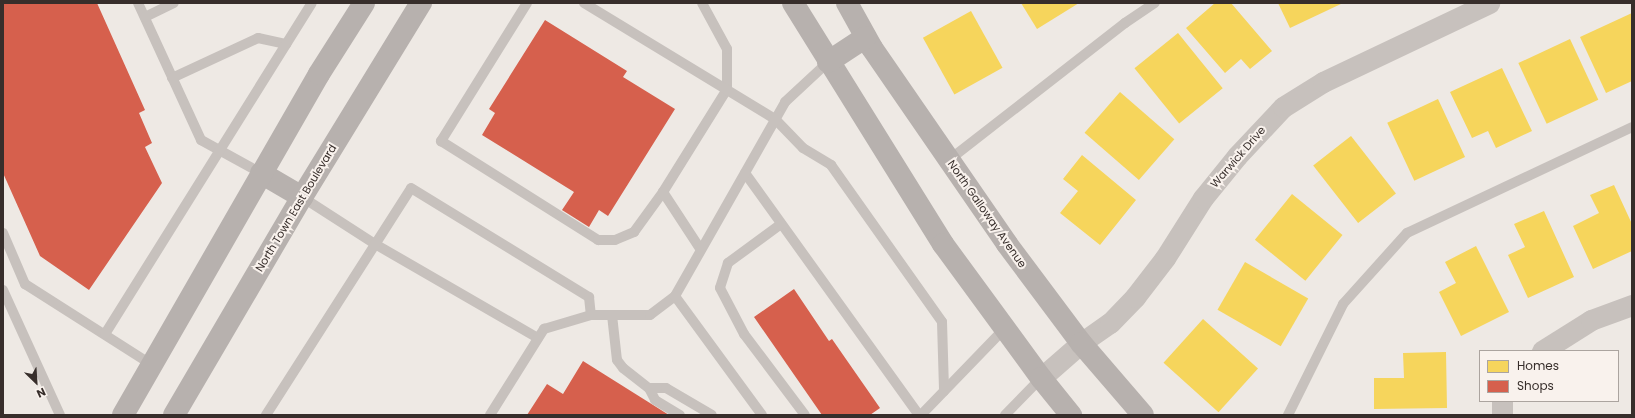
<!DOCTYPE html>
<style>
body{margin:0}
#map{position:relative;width:1635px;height:418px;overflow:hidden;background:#eee9e4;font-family:Poppins,sans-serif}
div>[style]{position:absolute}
.homes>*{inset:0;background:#f6d55c;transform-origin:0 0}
.shops>*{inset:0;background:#d6604d}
.lane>*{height:10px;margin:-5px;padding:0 5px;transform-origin:5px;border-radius:5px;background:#c7c1bd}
.street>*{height:21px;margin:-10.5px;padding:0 10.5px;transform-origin:10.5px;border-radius:10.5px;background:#c7c1bd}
.secondary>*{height:22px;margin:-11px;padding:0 11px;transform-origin:11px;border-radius:11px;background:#b7b1ae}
span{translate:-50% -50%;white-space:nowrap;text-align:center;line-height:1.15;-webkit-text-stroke:4px #f9f2ed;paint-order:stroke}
.street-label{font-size:11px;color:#372e2b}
.frame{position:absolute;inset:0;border:4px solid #372e2b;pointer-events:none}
.legend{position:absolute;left:1479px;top:350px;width:140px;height:52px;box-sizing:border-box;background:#f9f2ed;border:1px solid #aba49f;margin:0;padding:5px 7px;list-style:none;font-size:12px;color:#372e2b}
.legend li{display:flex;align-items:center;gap:8px;height:20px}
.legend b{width:20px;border:1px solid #aba49f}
.north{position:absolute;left:16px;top:362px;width:40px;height:40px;-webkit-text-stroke:3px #f9f2ed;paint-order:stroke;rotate:155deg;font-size:11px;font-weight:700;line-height:16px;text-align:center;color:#372e2b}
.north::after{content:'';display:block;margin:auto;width:14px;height:18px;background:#372e2b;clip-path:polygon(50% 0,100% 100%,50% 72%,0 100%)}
</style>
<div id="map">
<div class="homes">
<i style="clip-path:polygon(1021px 3px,1079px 3px,1037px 29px)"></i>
<i style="clip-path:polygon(1215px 3px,1231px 3px,1272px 51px,1250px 69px,1241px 59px,1225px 73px,1186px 28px)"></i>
<i style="clip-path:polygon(1278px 3px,1343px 3px,1290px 28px)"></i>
<i style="left:971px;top:11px;width:65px;height:55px;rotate:61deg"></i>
<i style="clip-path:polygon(1632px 13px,1632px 81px,1606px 93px,1580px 37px)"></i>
<i style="left:1178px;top:33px;width:71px;height:56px;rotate:51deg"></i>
<i style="left:1570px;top:39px;width:67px;height:57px;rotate:65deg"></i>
<i style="clip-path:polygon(1502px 68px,1532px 131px,1496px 148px,1488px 131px,1472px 138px,1450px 92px)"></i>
<i style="left:1120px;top:92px;width:72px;height:54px;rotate:41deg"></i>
<i style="left:1438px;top:99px;width:64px;height:56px;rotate:65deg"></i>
<i style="left:1351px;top:136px;width:73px;height:48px;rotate:52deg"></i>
<i style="clip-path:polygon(1082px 155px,1136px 200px,1100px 245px,1060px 213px,1078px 191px,1063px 179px)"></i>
<i style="clip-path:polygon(1614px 185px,1632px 224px,1632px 251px,1593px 269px,1573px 226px,1599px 213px,1590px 195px)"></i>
<i style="left:1292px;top:194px;width:65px;height:59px;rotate:39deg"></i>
<i style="clip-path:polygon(1544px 211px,1574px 277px,1528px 298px,1508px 255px,1525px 247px,1514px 224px)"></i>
<i style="clip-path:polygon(1476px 246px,1509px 312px,1461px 336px,1439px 292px,1456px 283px,1445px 262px)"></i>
<i style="left:1245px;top:262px;width:73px;height:55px;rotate:30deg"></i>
<i style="left:1203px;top:319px;width:74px;height:59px;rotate:42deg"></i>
<i style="clip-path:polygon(1446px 352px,1447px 408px,1374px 409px,1374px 378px,1404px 378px,1403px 353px)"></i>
</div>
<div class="shops">
<i style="clip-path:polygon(3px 3px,97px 3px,145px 110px,139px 113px,152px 143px,145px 147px,162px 183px,89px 290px,40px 256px,3px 173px)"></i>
<i style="clip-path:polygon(545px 20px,627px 71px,623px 77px,675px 109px,608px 216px,599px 210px,589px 227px,562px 210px,574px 192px,482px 135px,495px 113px,489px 109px)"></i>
<i style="clip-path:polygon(794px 289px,829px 341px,832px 339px,880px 408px,870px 415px,822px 415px,754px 317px)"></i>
<i style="clip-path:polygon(583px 361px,669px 415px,527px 415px,547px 384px,563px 394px)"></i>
</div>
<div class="lane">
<i style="left:138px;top:3px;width:151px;rotate:65.3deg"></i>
<i style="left:201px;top:140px;width:68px;rotate:28.8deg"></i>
<i style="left:527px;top:3px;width:163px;rotate:121.9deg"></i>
<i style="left:441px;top:141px;width:186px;rotate:32.2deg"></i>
<i style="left:598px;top:240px;width:17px"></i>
<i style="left:615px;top:240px;width:21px;rotate:-23deg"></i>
<i style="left:634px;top:232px;width:49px;rotate:-54.1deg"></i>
<i style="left:663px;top:192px;width:121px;rotate:-58.1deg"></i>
<i style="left:727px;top:89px;width:40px;rotate:-90deg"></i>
<i style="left:727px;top:49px;width:52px;rotate:-118.5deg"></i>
<i style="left:584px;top:3px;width:223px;rotate:31.3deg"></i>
<i style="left:775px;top:119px;width:40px;rotate:46deg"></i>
<i style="left:803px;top:148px;width:33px;rotate:31deg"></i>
<i style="left:831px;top:165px;width:192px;rotate:54.7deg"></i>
<i style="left:942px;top:322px;width:69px;rotate:88.3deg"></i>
<i style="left:145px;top:17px;width:32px;rotate:-26deg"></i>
<i style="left:172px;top:78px;width:95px;rotate:-24.9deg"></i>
<i style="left:258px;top:38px;width:29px;rotate:12deg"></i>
<i style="left:949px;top:160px;width:223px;rotate:-37.9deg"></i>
<i style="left:1125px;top:23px;width:36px;rotate:-34deg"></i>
<i style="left:745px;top:173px;width:298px;rotate:54.3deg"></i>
<i style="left:663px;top:192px;width:69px;rotate:56.8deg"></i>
<i style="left:302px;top:197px;width:87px;rotate:32.8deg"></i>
<i style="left:375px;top:244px;width:188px;rotate:30deg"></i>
<i style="left:781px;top:224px;width:66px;rotate:143.7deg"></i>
<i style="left:728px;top:263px;width:26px;rotate:108deg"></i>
<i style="left:720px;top:288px;width:52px;rotate:62.4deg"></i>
<i style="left:744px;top:334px;width:101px;rotate:53deg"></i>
<i style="left:3px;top:233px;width:56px;rotate:66.7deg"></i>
<i style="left:25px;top:284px;width:151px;rotate:32.5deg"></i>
<i style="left:3px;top:290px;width:137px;rotate:65.5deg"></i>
<i style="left:612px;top:315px;width:45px;rotate:83.7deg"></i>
<i style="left:617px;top:360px;width:10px;rotate:53deg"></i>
<i style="left:623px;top:368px;width:33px;rotate:38deg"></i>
<i style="left:649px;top:388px;width:13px;rotate:63deg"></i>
<i style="left:655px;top:400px;width:29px;rotate:31deg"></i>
<i style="left:105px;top:334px;width:390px;rotate:-58deg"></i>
<i style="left:649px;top:388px;width:17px"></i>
<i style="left:666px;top:388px;width:53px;rotate:30.4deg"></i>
<i style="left:266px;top:415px;width:269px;rotate:-57.4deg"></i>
<i style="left:411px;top:188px;width:209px;rotate:31.5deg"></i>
<i style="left:589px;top:297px;width:18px;rotate:84deg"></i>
<i style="left:490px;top:415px;width:102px;rotate:-57.9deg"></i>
<i style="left:544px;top:329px;width:49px;rotate:-16.6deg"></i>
<i style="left:591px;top:315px;width:59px"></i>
<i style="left:650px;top:315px;width:31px;rotate:-37deg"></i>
<i style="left:762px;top:415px;width:147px;rotate:-126.2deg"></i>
<i style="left:675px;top:296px;width:223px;rotate:-60.4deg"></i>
<i style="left:785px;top:102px;width:59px;rotate:-42.9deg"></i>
<i style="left:921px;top:415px;width:121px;rotate:-46deg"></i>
<i style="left:1005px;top:415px;width:52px;rotate:-45.8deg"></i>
<i style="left:1288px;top:415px;width:124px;rotate:-63.6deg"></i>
<i style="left:1343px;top:304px;width:96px;rotate:-48deg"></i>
<i style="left:1407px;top:233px;width:249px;rotate:-25.2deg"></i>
</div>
<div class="street">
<i style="left:1542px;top:351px;width:58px;rotate:-32.3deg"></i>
<i style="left:1591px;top:320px;width:44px;rotate:-20.1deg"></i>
<i style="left:1041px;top:378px;width:53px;rotate:-41.2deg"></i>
<i style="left:1081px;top:343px;width:35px;rotate:-35deg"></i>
<i style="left:1110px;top:323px;width:36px;rotate:-46deg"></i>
<i style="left:1135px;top:297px;width:49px;rotate:-52.4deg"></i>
<i style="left:1165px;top:258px;width:71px;rotate:-57.7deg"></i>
<i style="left:1203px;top:198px;width:54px;rotate:-51deg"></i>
<i style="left:1237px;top:156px;width:67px;rotate:-46.8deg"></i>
<i style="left:1283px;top:107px;width:47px;rotate:-32deg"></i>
<i style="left:1323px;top:82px;width:184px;rotate:-25.4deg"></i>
<i style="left:1502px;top:415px;width:14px;rotate:-90deg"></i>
</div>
<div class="secondary">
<i style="left:793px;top:3px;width:284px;rotate:58.1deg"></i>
<i style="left:943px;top:244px;width:166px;rotate:53.8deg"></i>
<i style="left:1041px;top:378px;width:48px;rotate:51deg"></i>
<i style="left:847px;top:3px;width:51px;rotate:60.9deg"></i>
<i style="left:872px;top:48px;width:238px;rotate:55.4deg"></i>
<i style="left:1007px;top:244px;width:124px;rotate:53.2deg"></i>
<i style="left:1081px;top:343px;width:95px;rotate:49.3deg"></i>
<i style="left:828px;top:62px;width:45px;rotate:-33.3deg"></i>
<i style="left:261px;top:173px;width:48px;rotate:30.3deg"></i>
<i style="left:123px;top:415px;width:393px;rotate:-60.1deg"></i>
<i style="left:319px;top:74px;width:84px;rotate:-57.6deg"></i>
<i style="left:174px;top:415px;width:253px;rotate:-59.6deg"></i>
<i style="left:302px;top:197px;width:228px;rotate:-58.5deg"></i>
</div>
<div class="street-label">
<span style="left:1238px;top:157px;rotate:-49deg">Warwick Drive</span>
<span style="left:296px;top:208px;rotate:-59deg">North Town East Boulevard</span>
<span style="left:987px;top:214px;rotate:55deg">North Galloway Avenue</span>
</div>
<div class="frame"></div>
<ul class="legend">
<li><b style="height:11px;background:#f6d55c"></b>Homes</li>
<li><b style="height:11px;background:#d6604d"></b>Shops</li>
</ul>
<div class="north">N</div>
</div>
